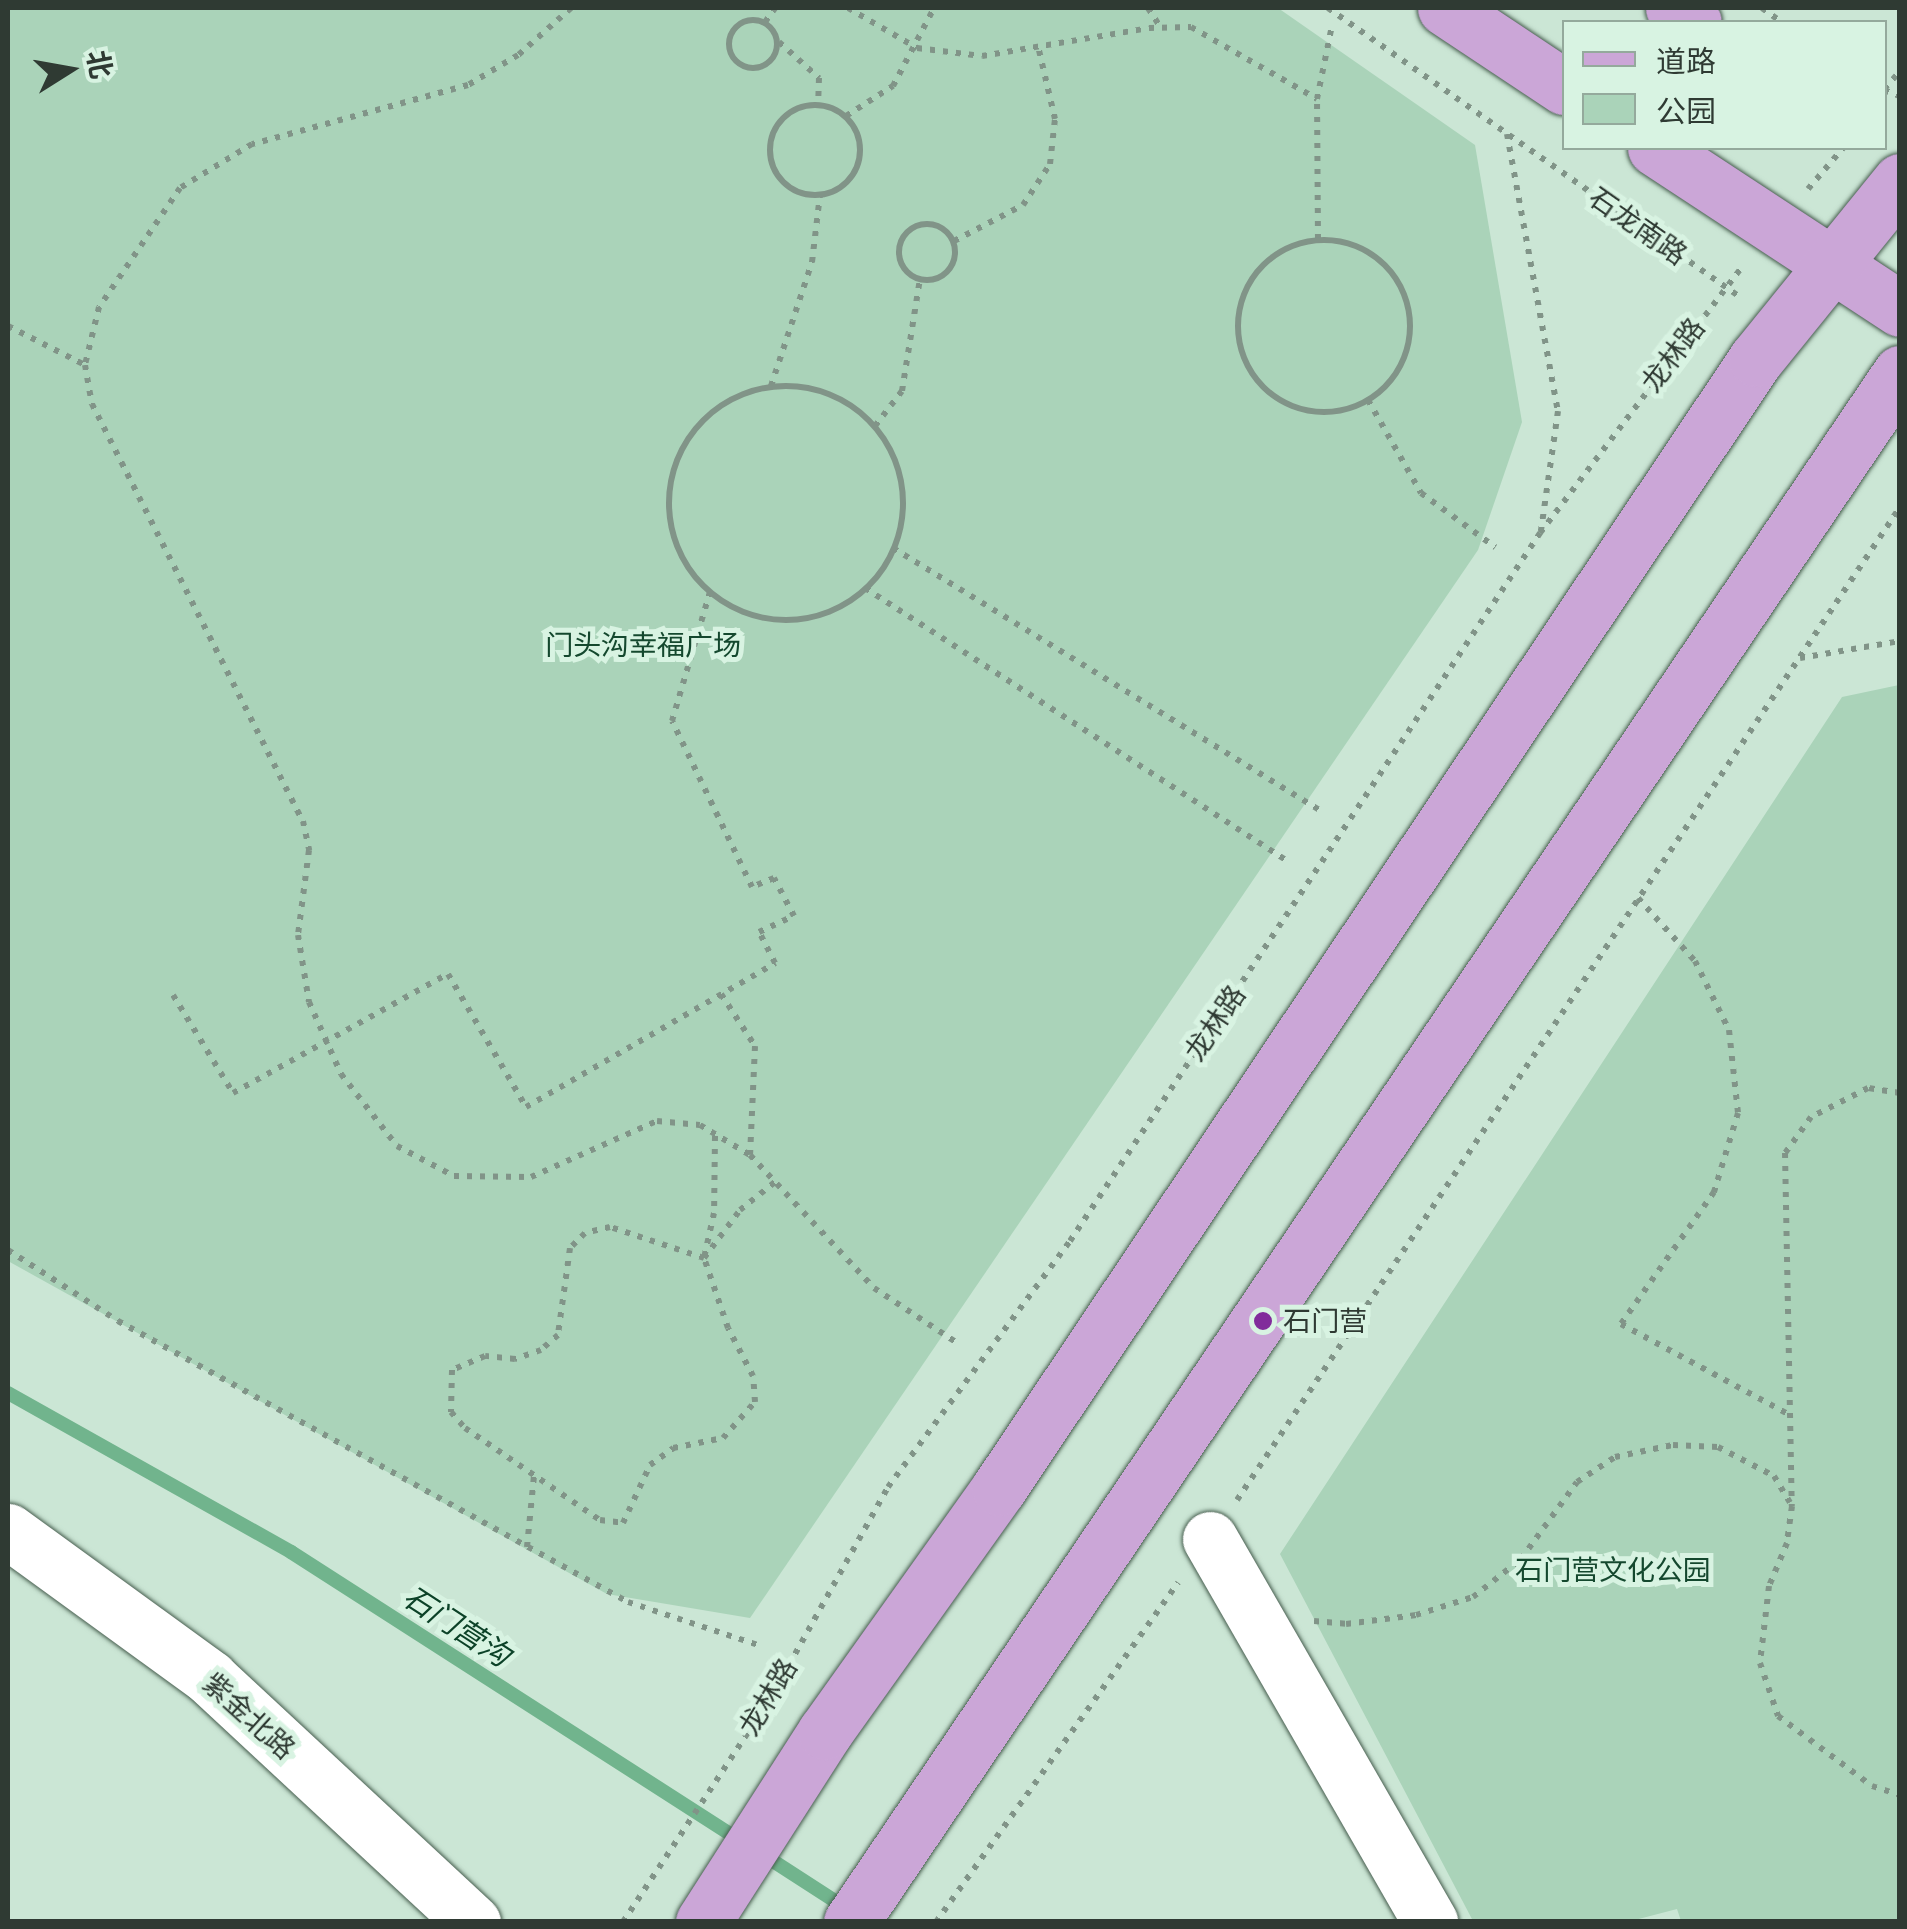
<!DOCTYPE html>
<meta charset="utf-8">
<style>
body{margin:0}
#map{position:relative;width:1907px;height:1929px;overflow:hidden;background:#cbe6d5;font-family:"Archivo Narrow","Noto Sans SC",sans-serif}
div>[style]{position:absolute}
.green>*{inset:0;background:#aad3b9}
.stream>*{height:14px;margin:-7px;padding:0 7px;transform-origin:7px;border-radius:7px;background:#71b48d}
.path>*{height:6px;margin-top:-3px;transform-origin:0;background:repeating-linear-gradient(90deg,#819488 0 5px,transparent 0 13px)}
.path>.ring{margin:-3px;padding:0;box-sizing:content-box;background:none;border:6px solid #819488;border-radius:50%}
.roads{filter:drop-shadow(0 0 2px #465d4e) drop-shadow(0 0 2px #465d4e)}
.minor>*{height:55px;margin:-27.5px;padding:0 27.5px;transform-origin:27.5px;border-radius:27.5px;background:#fff}
.major>*{height:55px;margin:-27.5px;padding:0 27.5px;transform-origin:27.5px;border-radius:27.5px;background:#cba6d7}
.dots>*{width:28px;height:28px;translate:-50% -50%;box-sizing:border-box;border:5px solid #d8f3e2;border-radius:50%}
span{translate:-50% -50%;white-space:nowrap;text-align:center;line-height:1.15;-webkit-text-stroke:10px #d8f3e2;paint-order:stroke}
.street-label{font-size:28px;color:#2f3a33}
.park-label{font-size:28px;color:#14482e}
.poi-label{font-size:28px;color:#2f3a33}
.left{translate:0 -50%;text-align:left}
.water-label{font-size:30px;color:#0c4228;font-style:italic}
.frame{position:absolute;inset:0;border:10px solid #2f3a33;pointer-events:none}
.legend{position:absolute;left:1562px;top:20px;width:325px;height:130px;box-sizing:border-box;background:#d8f3e2;border:2px solid #94a99c;margin:0;padding:12px 18px;list-style:none;font-size:30px;color:#2f3a33}
.legend li{display:flex;align-items:center;gap:20px;height:50px}
.legend b{width:50px;border:2px solid #94a99c}
.north{position:absolute;left:20px;top:20px;width:100px;height:100px;-webkit-text-stroke:8px #d8f3e2;paint-order:stroke;rotate:79deg;font-size:28px;font-weight:700;line-height:40px;text-align:center;color:#2f3a33}
.north::after{content:'';display:block;margin:auto;width:35px;height:45px;background:#2f3a33;clip-path:polygon(50% 0,100% 100%,50% 72%,0 100%)}
</style>
<div id="map">
<div class="green">
<i style="clip-path:polygon(8px 8px,1278px 8px,1475px 145px,1522px 422px,1478px 550px,750px 1618px,607px 1594px,8px 1261px)"></i>
<i style="clip-path:polygon(1899px 685px,1899px 1921px,1681px 1921px,1677px 1909px,1631px 1921px,1473px 1921px,1280px 1554px,1842px 697px)"></i>
</div>
<div class="stream">
<i style="left:8px;top:1393px;width:325px;rotate:29.3deg"></i>
<i style="left:291px;top:1552px;width:535px;rotate:32.71deg"></i>
<i style="left:759px;top:1852px;width:103px;rotate:32.8deg"></i>
</div>
<div class="path">
<i style="left:571px;top:8px;width:71px;rotate:138.4deg"></i>
<i style="left:518px;top:55px;width:58px;rotate:149deg"></i>
<i style="left:468px;top:85px;width:224px;rotate:164.7deg"></i>
<i style="left:252px;top:144px;width:84px;rotate:148.6deg"></i>
<i style="left:180px;top:188px;width:144px;rotate:124.2deg"></i>
<i style="left:99px;top:307px;width:60px;rotate:103.6deg"></i>
<i style="left:85px;top:365px;width:40px;rotate:80deg"></i>
<i style="left:92px;top:404px;width:467px;rotate:63.2deg"></i>
<i style="left:303px;top:821px;width:30px;rotate:78deg"></i>
<i style="left:309px;top:850px;width:86px;rotate:97.4deg"></i>
<i style="left:298px;top:935px;width:68px;rotate:80.7deg"></i>
<i style="left:309px;top:1002px;width:79px;rotate:66deg"></i>
<i style="left:341px;top:1074px;width:91px;rotate:52.1deg"></i>
<i style="left:397px;top:1146px;width:64px;rotate:27.8deg"></i>
<i style="left:454px;top:1176px;width:77px;rotate:0.7deg"></i>
<i style="left:531px;top:1177px;width:138px;rotate:-24deg"></i>
<i style="left:657px;top:1121px;width:43px;rotate:5.3deg"></i>
<i style="left:700px;top:1125px;width:58px;rotate:31deg"></i>
<i style="left:750px;top:1155px;width:182px;rotate:47deg"></i>
<i style="left:874px;top:1288px;width:103px;rotate:33.5deg"></i>
<i style="left:848px;top:8px;width:80px;rotate:30.1deg"></i>
<i style="left:917px;top:48px;width:65px;rotate:7deg"></i>
<i style="left:982px;top:56px;width:169px;rotate:-9.5deg"></i>
<i style="left:1149px;top:28px;width:42px;rotate:-1.4deg"></i>
<i style="left:1191px;top:27px;width:145px;rotate:29.7deg"></i>
<i style="left:1148px;top:8px;width:24px;rotate:57deg"></i>
<i style="left:1328px;top:8px;width:503px;rotate:35.05deg"></i>
<i style="left:1762px;top:8px;width:24px;rotate:36deg"></i>
<i class="ring" style="left:729px;top:20px;width:42px;height:42px"></i>
<i style="left:765px;top:22px;width:17px;rotate:-54deg"></i>
<i style="left:779px;top:42px;width:54px;rotate:42deg"></i>
<i style="left:819px;top:78px;width:26px;rotate:92deg"></i>
<i style="left:1884px;top:89px;width:24px;rotate:-48deg"></i>
<i style="left:1884px;top:90px;width:17px;rotate:21deg"></i>
<i class="ring" style="left:770px;top:105px;width:84px;height:84px"></i>
<i style="left:846px;top:116px;width:56px;rotate:-32.6deg"></i>
<i style="left:893px;top:86px;width:88px;rotate:-62.3deg"></i>
<i style="left:1507px;top:134px;width:282px;rotate:79.6deg"></i>
<i style="left:1558px;top:411px;width:121px;rotate:98.1deg"></i>
<i style="left:1808px;top:189px;width:54px;rotate:-49.5deg"></i>
<i class="ring" style="left:899px;top:224px;width:50px;height:50px"></i>
<i style="left:1318px;top:239px;width:140px;rotate:-90.4deg"></i>
<i style="left:1317px;top:99px;width:76px;rotate:-78.5deg"></i>
<i class="ring" style="left:1238px;top:240px;width:166px;height:166px"></i>
<i style="left:954px;top:241px;width:78px;rotate:-27.6deg"></i>
<i style="left:1023px;top:205px;width:49px;rotate:-56.6deg"></i>
<i style="left:1050px;top:164px;width:45px;rotate:-83.7deg"></i>
<i style="left:1055px;top:119px;width:75px;rotate:-103.1deg"></i>
<i style="left:8px;top:326px;width:86px;rotate:26.9deg"></i>
<i style="left:771px;top:386px;width:131px;rotate:-71.7deg"></i>
<i style="left:812px;top:262px;width:67px;rotate:-83.2deg"></i>
<i class="ring" style="left:669px;top:386px;width:228px;height:228px"></i>
<i style="left:1368px;top:400px;width:107px;rotate:60.3deg"></i>
<i style="left:1421px;top:493px;width:92px;rotate:36.1deg"></i>
<i style="left:875px;top:426px;width:44px;rotate:-52.4deg"></i>
<i style="left:902px;top:391px;width:113px;rotate:-80.9deg"></i>
<i style="left:893px;top:548px;width:502px;rotate:31.57deg"></i>
<i style="left:865px;top:588px;width:501px;rotate:32.87deg"></i>
<i style="left:1800px;top:658px;width:101px;rotate:-9.6deg"></i>
<i style="left:1638px;top:898px;width:85px;rotate:47.9deg"></i>
<i style="left:1695px;top:961px;width:77px;rotate:63.8deg"></i>
<i style="left:1729px;top:1030px;width:83px;rotate:83.8deg"></i>
<i style="left:1738px;top:1113px;width:83px;rotate:106.9deg"></i>
<i style="left:1714px;top:1192px;width:161px;rotate:125.2deg"></i>
<i style="left:1621px;top:1324px;width:192px;rotate:28.3deg"></i>
<i style="left:721px;top:994px;width:62px;rotate:56.8deg"></i>
<i style="left:755px;top:1046px;width:109px;rotate:92.6deg"></i>
<i style="left:173px;top:995px;width:115px;rotate:58.5deg"></i>
<i style="left:233px;top:1093px;width:246px;rotate:-29deg"></i>
<i style="left:448px;top:974px;width:154px;rotate:59.6deg"></i>
<i style="left:526px;top:1107px;width:288px;rotate:-30deg"></i>
<i style="left:775px;top:963px;width:35px;rotate:-117deg"></i>
<i style="left:759px;top:932px;width:38px;rotate:-25deg"></i>
<i style="left:794px;top:916px;width:43px;rotate:-117.8deg"></i>
<i style="left:774px;top:878px;width:24px;rotate:158deg"></i>
<i style="left:752px;top:887px;width:184px;rotate:-115.7deg"></i>
<i style="left:672px;top:721px;width:134px;rotate:-73.6deg"></i>
<i style="left:1900px;top:1093px;width:32px;rotate:-171deg"></i>
<i style="left:1868px;top:1088px;width:64px;rotate:153deg"></i>
<i style="left:1811px;top:1117px;width:44px;rotate:125.8deg"></i>
<i style="left:1785px;top:1153px;width:353px;rotate:88.9deg"></i>
<i style="left:1792px;top:1506px;width:37px;rotate:98deg"></i>
<i style="left:1787px;top:1543px;width:47px;rotate:112.7deg"></i>
<i style="left:1769px;top:1586px;width:78px;rotate:96.7deg"></i>
<i style="left:1760px;top:1663px;width:56px;rotate:71.2deg"></i>
<i style="left:1778px;top:1716px;width:117px;rotate:36.7deg"></i>
<i style="left:1872px;top:1786px;width:29px;rotate:18deg"></i>
<i style="left:715px;top:1136px;width:77px;rotate:90.7deg"></i>
<i style="left:714px;top:1213px;width:46px;rotate:102.5deg"></i>
<i style="left:704px;top:1258px;width:99px;rotate:-161.7deg"></i>
<i style="left:610px;top:1227px;width:26px;rotate:167deg"></i>
<i style="left:585px;top:1233px;width:21px;rotate:135deg"></i>
<i style="left:570px;top:1248px;width:88px;rotate:97.9deg"></i>
<i style="left:558px;top:1335px;width:23px;rotate:139deg"></i>
<i style="left:541px;top:1350px;width:28px;rotate:161deg"></i>
<i style="left:515px;top:1359px;width:30px;rotate:-174deg"></i>
<i style="left:485px;top:1356px;width:36px;rotate:157deg"></i>
<i style="left:452px;top:1370px;width:42px;rotate:91.4deg"></i>
<i style="left:451px;top:1412px;width:21px;rotate:49deg"></i>
<i style="left:465px;top:1428px;width:163px;rotate:34.3deg"></i>
<i style="left:600px;top:1520px;width:23px;rotate:7deg"></i>
<i style="left:623px;top:1523px;width:64px;rotate:-65deg"></i>
<i style="left:650px;top:1465px;width:29px;rotate:-36deg"></i>
<i style="left:673px;top:1448px;width:51px;rotate:-11.3deg"></i>
<i style="left:723px;top:1438px;width:48px;rotate:-48.4deg"></i>
<i style="left:755px;top:1402px;width:26px;rotate:-94deg"></i>
<i style="left:753px;top:1376px;width:54px;rotate:-117.5deg"></i>
<i style="left:728px;top:1328px;width:74px;rotate:-108.9deg"></i>
<i style="left:704px;top:1258px;width:60px;rotate:-53.1deg"></i>
<i style="left:740px;top:1210px;width:45px;rotate:-38.7deg"></i>
<i style="left:8px;top:1250px;width:131px;rotate:32.8deg"></i>
<i style="left:118px;top:1321px;width:582px;rotate:28.85deg"></i>
<i style="left:628px;top:1602px;width:137px;rotate:18.3deg"></i>
<i style="left:1237px;top:1500px;width:1194px;rotate:-56.27deg"></i>
<i style="left:527px;top:1547px;width:71px;rotate:-84.4deg"></i>
<i style="left:1314px;top:1621px;width:32px;rotate:5deg"></i>
<i style="left:1346px;top:1624px;width:71px;rotate:-7.3deg"></i>
<i style="left:1416px;top:1615px;width:60px;rotate:-17.5deg"></i>
<i style="left:1473px;top:1597px;width:61px;rotate:-38.4deg"></i>
<i style="left:1521px;top:1559px;width:95px;rotate:-54deg"></i>
<i style="left:1577px;top:1482px;width:45px;rotate:-33.3deg"></i>
<i style="left:1615px;top:1457px;width:59px;rotate:-11.7deg"></i>
<i style="left:1673px;top:1445px;width:45px;rotate:2.5deg"></i>
<i style="left:1718px;top:1447px;width:63px;rotate:27.4deg"></i>
<i style="left:1774px;top:1476px;width:31px;rotate:59deg"></i>
<i style="left:623px;top:1922px;width:267px;rotate:-56.6deg"></i>
<i style="left:770px;top:1699px;width:243px;rotate:-60.9deg"></i>
<i style="left:888px;top:1487px;width:306px;rotate:-53.5deg"></i>
<i style="left:1070px;top:1241px;width:850px;rotate:-56.42deg"></i>
<i style="left:1540px;top:533px;width:334px;rotate:-52.8deg"></i>
<i style="left:936px;top:1922px;width:417px;rotate:-54.5deg"></i>
</div>
<div class="roads">
<div class="minor">
<i style="left:8px;top:1531px;width:250px;rotate:36deg"></i>
<i style="left:210px;top:1678px;width:359px;rotate:42.9deg"></i>
<i style="left:1210px;top:1539px;width:442px;rotate:60.1deg"></i>
</div>
<div class="major">
<i style="left:1445px;top:8px;width:143px;rotate:33.6deg"></i>
<i style="left:1673px;top:8px;width:25px;rotate:34deg"></i>
<i style="left:1655px;top:148px;width:293px;rotate:33.3deg"></i>
<i style="left:703px;top:1922px;width:226px;rotate:-57.3deg"></i>
<i style="left:825px;top:1732px;width:300px;rotate:-54.5deg"></i>
<i style="left:999px;top:1488px;width:1359px;rotate:-56.16deg"></i>
<i style="left:1756px;top:359px;width:229px;rotate:-51deg"></i>
<i style="left:851px;top:1922px;width:1871px;rotate:-55.89deg"></i>
</div>
</div>
<div class="dots">
<i style="left:1263px;top:1321px;background:#812c9b"></i>
</div>
<div class="street-label">
<span style="left:1638px;top:226px;rotate:35deg">石龙南路</span>
<span style="left:1673px;top:355px;rotate:-53deg">龙林路</span>
<span style="left:1215px;top:1023px;rotate:-56deg">龙林路</span>
<span style="left:768px;top:1697px;rotate:-59deg">龙林路</span>
<span style="left:249px;top:1716px;rotate:42deg">紫金北路</span>
</div>
<div class="park-label">
<span style="left:643px;top:645px">门头沟幸福广场</span>
<span style="left:1613px;top:1570px">石门营文化公园</span>
</div>
<div class="poi-label">
<span class="left" style="left:1283px;top:1321px">石门营</span>
</div>
<div class="water-label">
<span style="left:457px;top:1626px;rotate:33deg">石门营沟</span>
</div>
<div class="frame"></div>
<ul class="legend">
<li><b style="height:12px;background:#cba6d7"></b>道路</li>
<li><b style="height:28px;background:#aad3b9"></b>公园</li>
</ul>
<div class="north">北</div>
</div>
